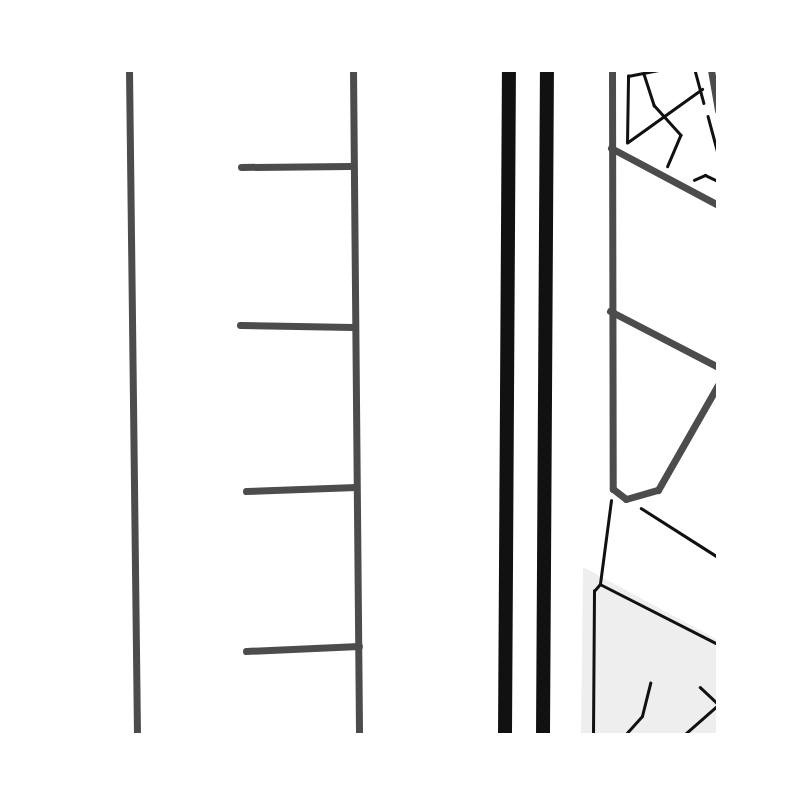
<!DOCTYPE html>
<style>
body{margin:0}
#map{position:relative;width:788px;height:805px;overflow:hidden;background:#fff;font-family:Manrope,sans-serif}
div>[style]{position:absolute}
.green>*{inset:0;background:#eee}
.path>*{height:2.5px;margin:-1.25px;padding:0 1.25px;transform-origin:1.25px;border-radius:1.25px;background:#111}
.minor>*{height:7px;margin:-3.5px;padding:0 3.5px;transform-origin:3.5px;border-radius:3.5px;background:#4c4c4c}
.secondary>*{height:14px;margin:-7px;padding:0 7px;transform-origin:7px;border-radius:7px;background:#111}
span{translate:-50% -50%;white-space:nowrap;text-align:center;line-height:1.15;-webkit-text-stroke:5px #fff;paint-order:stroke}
.frame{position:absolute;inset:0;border:72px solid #fff;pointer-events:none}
</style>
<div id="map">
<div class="green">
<i style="clip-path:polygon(583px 567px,718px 640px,718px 735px,581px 735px)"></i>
</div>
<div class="path">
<i style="left:695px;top:70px;width:34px;rotate:75deg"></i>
<i style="left:644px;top:74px;width:33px;rotate:72deg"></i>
<i style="left:654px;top:105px;width:40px;rotate:48deg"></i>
<i style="left:681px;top:135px;width:34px;rotate:113deg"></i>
<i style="left:708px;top:116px;width:38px;rotate:75deg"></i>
<i style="left:628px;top:142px;width:91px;rotate:-35.6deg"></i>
<i style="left:627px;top:143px;width:67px;rotate:-89.1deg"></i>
<i style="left:628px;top:76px;width:32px;rotate:-11deg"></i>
<i style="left:694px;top:180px;width:12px;rotate:-24deg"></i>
<i style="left:705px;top:175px;width:14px;rotate:25deg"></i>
<i style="left:641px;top:508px;width:91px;rotate:32.5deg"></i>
<i style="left:600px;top:584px;width:84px;rotate:-82.5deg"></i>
<i style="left:700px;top:687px;width:25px;rotate:43deg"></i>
<i style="left:593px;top:735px;width:144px;rotate:-89.6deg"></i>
<i style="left:594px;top:591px;width:9px;rotate:-49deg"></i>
<i style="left:600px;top:584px;width:132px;rotate:27deg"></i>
<i style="left:625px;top:735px;width:25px;rotate:-48deg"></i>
<i style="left:642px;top:716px;width:34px;rotate:-76deg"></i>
<i style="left:684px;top:735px;width:45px;rotate:-41.4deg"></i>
</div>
<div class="minor">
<i style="left:129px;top:70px;width:665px;rotate:89.31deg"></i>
<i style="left:353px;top:70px;width:665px;rotate:89.48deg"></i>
<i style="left:612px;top:70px;width:419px;rotate:89.9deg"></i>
<i style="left:613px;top:489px;width:16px;rotate:38deg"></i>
<i style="left:626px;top:499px;width:33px;rotate:-16deg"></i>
<i style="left:658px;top:490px;width:121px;rotate:-60.3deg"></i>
<i style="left:711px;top:70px;width:41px;rotate:80.1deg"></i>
<i style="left:611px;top:148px;width:121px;rotate:28deg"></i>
<i style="left:241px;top:167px;width:109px;rotate:-0.5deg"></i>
<i style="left:610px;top:311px;width:122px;rotate:27.4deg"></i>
<i style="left:240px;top:325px;width:113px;rotate:1deg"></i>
<i style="left:246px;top:491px;width:110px;rotate:-2.1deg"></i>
<i style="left:246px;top:651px;width:113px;rotate:-2.5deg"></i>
</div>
<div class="secondary">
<i style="left:505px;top:735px;width:665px;rotate:-89.66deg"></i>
<i style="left:543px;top:735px;width:665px;rotate:-89.66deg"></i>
</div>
<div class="frame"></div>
</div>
